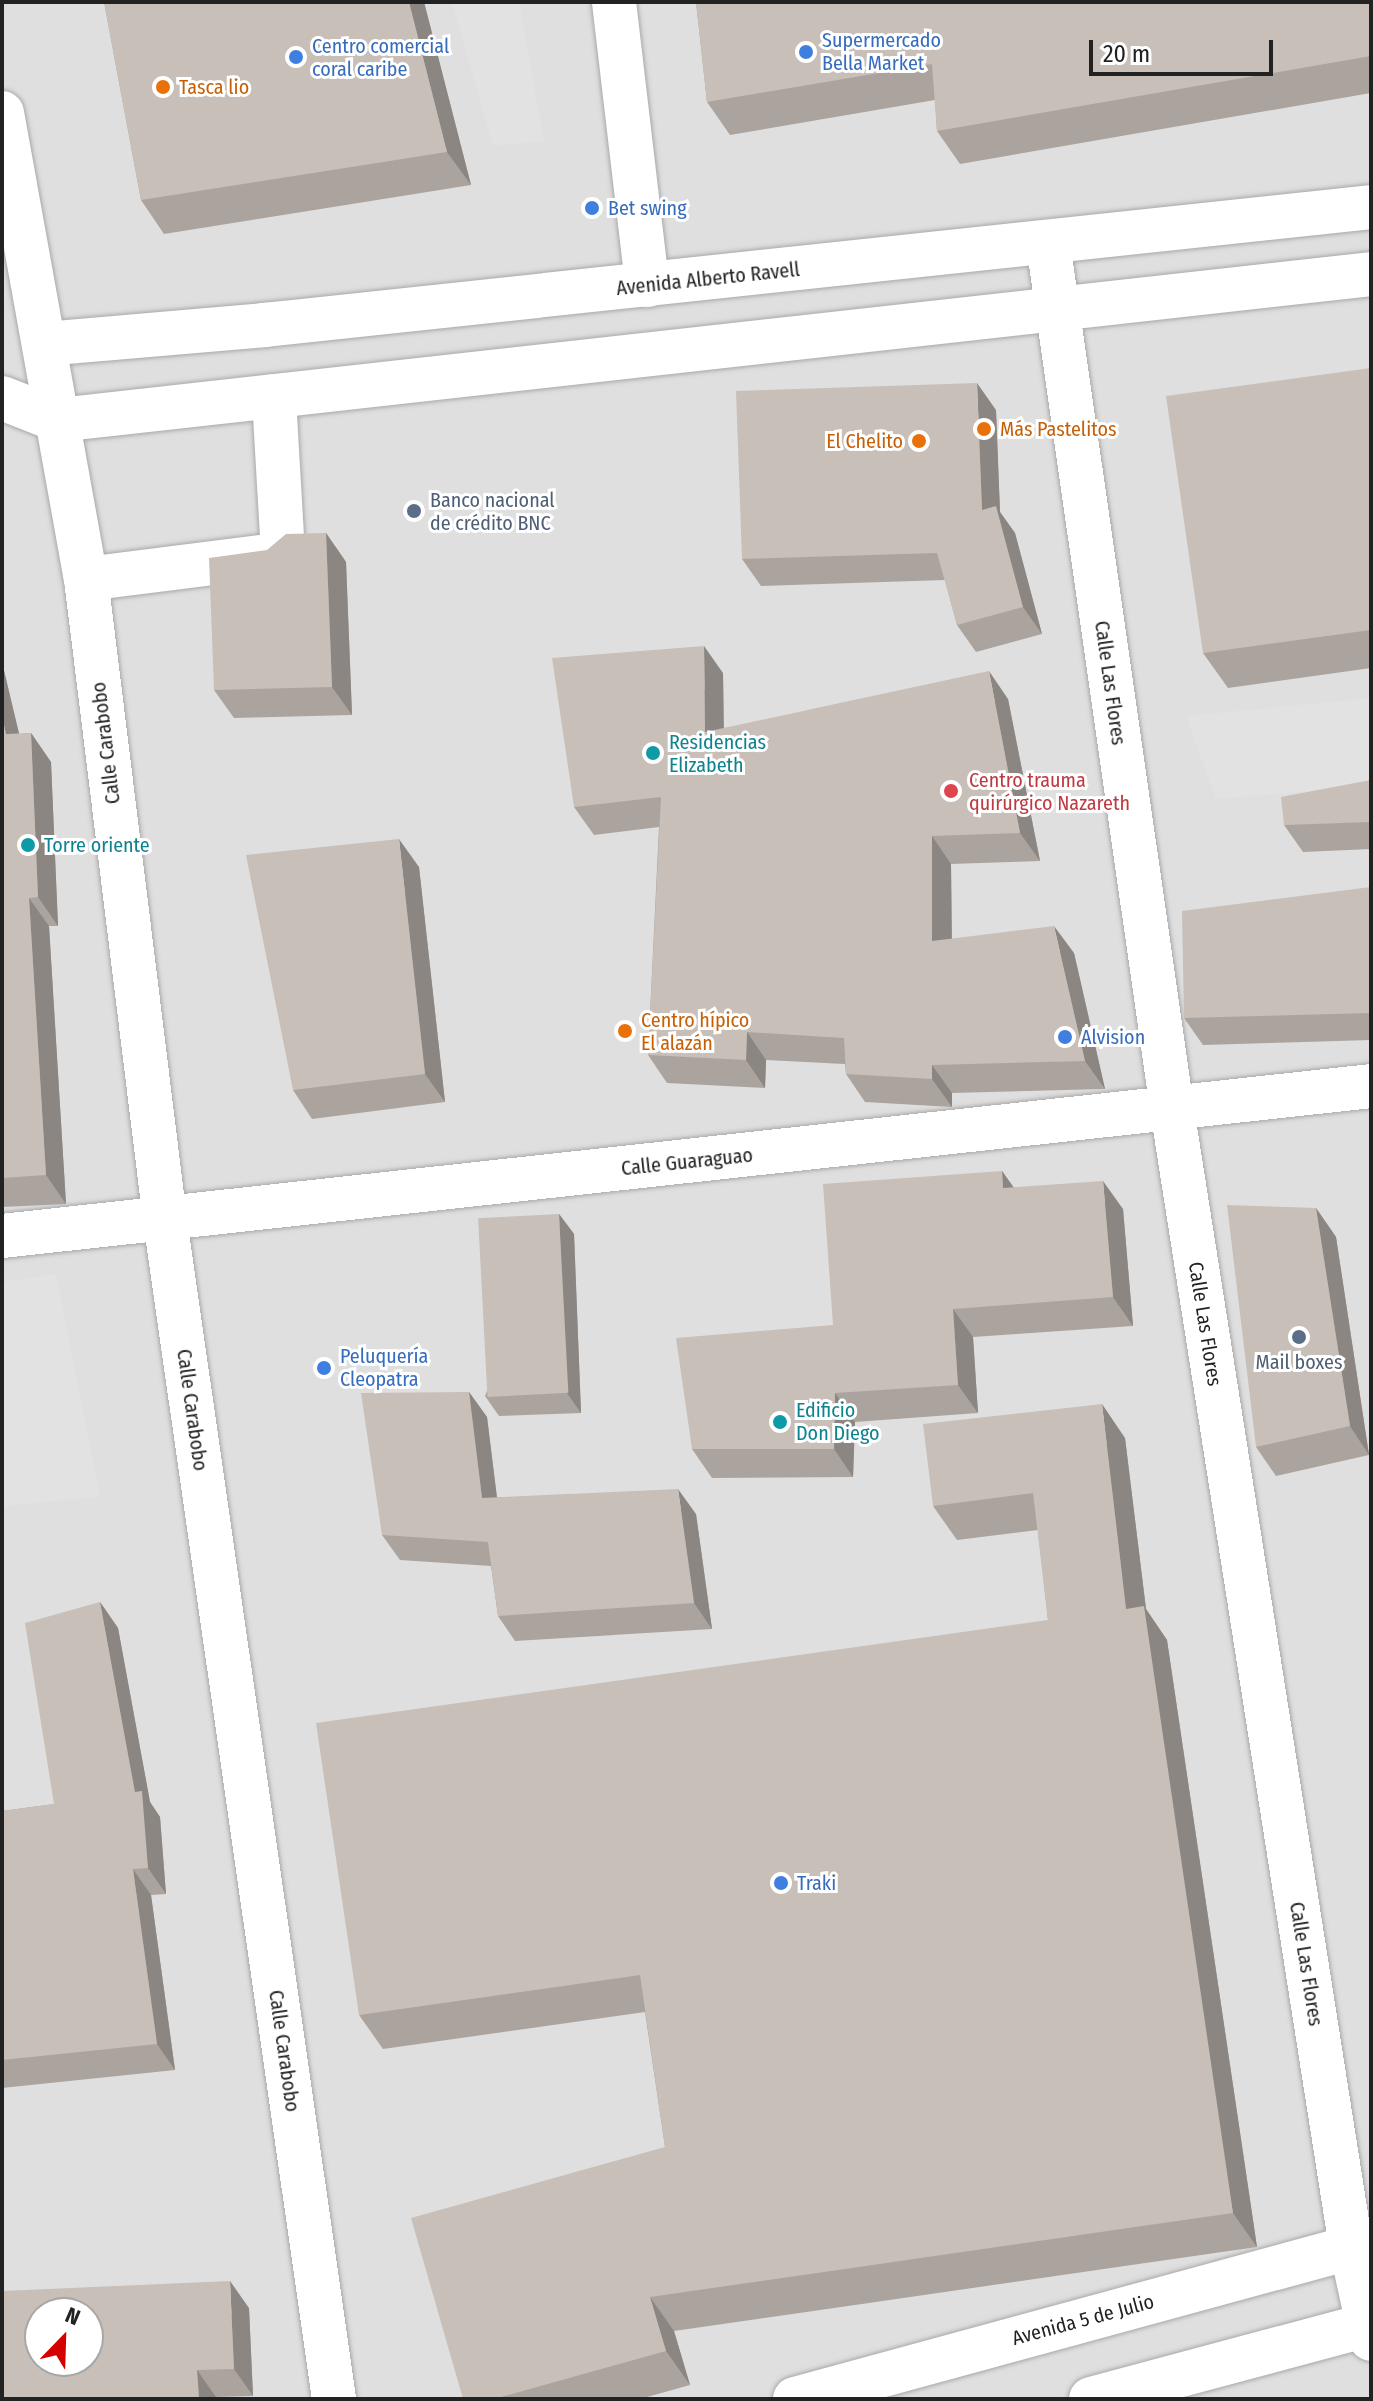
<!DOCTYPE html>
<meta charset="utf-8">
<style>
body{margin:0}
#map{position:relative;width:1373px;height:2401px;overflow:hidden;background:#f2efe9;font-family:"Fira Sans Condensed",sans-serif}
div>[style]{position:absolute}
.residential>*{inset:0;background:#e0dfdf}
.parking>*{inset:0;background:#e2e2e2}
.roads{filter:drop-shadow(0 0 2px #a9a9a9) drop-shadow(0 0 2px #a9a9a9)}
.minor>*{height:44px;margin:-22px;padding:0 22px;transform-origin:22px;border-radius:22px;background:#fff}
.wall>*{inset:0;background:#aba49e}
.shaded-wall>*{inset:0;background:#8b8681}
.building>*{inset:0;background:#c7bfb8;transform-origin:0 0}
.dots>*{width:22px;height:22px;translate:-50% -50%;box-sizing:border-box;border:4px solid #fff;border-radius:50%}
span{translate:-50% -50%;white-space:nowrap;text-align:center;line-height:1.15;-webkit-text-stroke:6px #fff;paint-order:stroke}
.shop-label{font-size:20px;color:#366cbe}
.left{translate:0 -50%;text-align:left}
.food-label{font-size:20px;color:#c56008}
.right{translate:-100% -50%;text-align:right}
.street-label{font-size:20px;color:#222}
.service-label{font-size:20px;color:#4e5e75}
.culture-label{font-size:20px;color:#0d838f}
.health-label{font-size:20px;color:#be3a42}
.frame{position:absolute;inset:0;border:4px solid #222;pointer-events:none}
.north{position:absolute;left:24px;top:2297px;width:80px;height:80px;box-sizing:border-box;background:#fff;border:2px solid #a7a7a7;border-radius:50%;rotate:23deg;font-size:22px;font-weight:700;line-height:32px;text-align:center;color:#222}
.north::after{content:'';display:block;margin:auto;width:28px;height:36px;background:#d40000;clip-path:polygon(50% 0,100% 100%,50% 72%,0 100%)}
.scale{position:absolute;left:1089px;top:40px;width:184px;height:36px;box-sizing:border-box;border:4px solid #222;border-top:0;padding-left:10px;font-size:24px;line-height:28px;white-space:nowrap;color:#222;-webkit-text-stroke:6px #fff;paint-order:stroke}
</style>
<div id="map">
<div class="residential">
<i style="clip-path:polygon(evenodd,2px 2px,1371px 2px,1371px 2399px,2px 2399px,2px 2px,40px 2313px,88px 2313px,88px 2361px,40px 2361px,40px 2313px)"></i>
</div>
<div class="parking">
<i style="clip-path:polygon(452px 2px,519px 2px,544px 141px,493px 146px)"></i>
<i style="clip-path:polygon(1371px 698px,1371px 786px,1216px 799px,1186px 716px)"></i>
<i style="clip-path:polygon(56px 1274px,100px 1497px,2px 1506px,2px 1282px)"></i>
</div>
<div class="roads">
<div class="minor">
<i style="left:614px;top:2px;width:285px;rotate:83.3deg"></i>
<i style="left:2px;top:113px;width:474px;rotate:79.8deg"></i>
<i style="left:86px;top:579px;width:646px;rotate:82.97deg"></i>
<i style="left:165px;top:1220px;width:1191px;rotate:81.84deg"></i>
<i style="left:1048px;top:243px;width:875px;rotate:81.85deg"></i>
<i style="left:1172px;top:1109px;width:1152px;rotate:81.06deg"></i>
<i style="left:1351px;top:2247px;width:94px;rotate:77.7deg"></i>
<i style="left:44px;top:344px;width:221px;rotate:-4.9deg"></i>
<i style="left:264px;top:325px;width:1113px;rotate:-6.08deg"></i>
<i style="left:2px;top:398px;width:60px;rotate:21.4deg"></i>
<i style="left:58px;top:420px;width:1321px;rotate:-6.34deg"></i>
<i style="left:86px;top:579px;width:199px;rotate:-7.2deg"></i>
<i style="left:283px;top:554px;width:158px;rotate:-93.3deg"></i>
<i style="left:2px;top:1236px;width:1377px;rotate:-6.25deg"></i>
<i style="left:795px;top:2399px;width:597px;rotate:-15.25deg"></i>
<i style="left:1091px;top:2399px;width:290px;rotate:-15deg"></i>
</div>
</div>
<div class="wall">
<i style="clip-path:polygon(104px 2px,424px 2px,471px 185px,164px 234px,141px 200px)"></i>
<i style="clip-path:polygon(696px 2px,1371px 2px,1371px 93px,960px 164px,937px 131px,935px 100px,730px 135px,707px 102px)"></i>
<i style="clip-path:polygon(1371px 368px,1371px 668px,1228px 688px,1203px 653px)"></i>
<i style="clip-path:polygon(996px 410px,1000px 512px,1015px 533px,1042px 634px,976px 652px,957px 625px,945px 580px,761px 586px,742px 559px)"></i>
<i style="clip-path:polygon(326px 533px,346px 562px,352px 715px,234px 718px,214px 690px,267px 550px)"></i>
<i style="clip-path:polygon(2px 662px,19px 734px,31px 733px,51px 762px,58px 926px,49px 926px,66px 1204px,2px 1207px)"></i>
<i style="clip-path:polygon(723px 673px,724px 728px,1008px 699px,1040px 861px,951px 864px,952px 939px,1074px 953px,1105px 1089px,952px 1093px,952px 1107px,865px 1102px,846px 1074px,845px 1064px,766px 1060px,765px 1088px,667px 1083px,648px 1055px,659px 827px,594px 835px,574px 807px)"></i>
<i style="clip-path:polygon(1371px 780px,1371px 849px,1303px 852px,1284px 825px)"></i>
<i style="clip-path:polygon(419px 867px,445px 1102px,312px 1119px,293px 1090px)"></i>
<i style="clip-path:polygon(1371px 887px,1371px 1040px,1203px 1045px,1184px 1018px)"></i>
<i style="clip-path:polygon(1002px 1171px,1013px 1187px,1123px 1209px,1133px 1326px,973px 1337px,978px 1413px,855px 1422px,853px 1477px,712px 1478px,692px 1449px,833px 1325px)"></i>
<i style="clip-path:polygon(1316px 1208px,1336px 1237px,1369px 1455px,1276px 1476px,1256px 1447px)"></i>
<i style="clip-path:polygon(559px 1214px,574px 1234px,581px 1413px,499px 1416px,485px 1396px)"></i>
<i style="clip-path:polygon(469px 1392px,487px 1417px,497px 1497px,696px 1514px,712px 1629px,515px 1641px,498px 1616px,491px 1566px,400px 1560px,382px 1535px)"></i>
<i style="clip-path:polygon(1125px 1438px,1146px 1609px,1167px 1640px,1257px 2247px,674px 2331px,690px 2385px,640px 2399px,463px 2399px,665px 2147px,645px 2012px,383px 2049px,359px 2015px,1048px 1620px,1038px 1530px,957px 1540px,933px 1506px)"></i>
<i style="clip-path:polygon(100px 1602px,118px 1628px,150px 1802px,160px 1817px,166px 1894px,151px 1895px,175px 2070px,2px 2088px,2px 1811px,54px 1804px)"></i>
<i style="clip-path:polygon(249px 2308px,253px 2396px,216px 2397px,216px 2399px,2px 2399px)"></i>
</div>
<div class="shaded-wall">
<i style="clip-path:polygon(409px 2px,424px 2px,471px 185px,447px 152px)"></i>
<i style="clip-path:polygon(977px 383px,996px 410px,1000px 512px,1015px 533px,1042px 634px,1023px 607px,982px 510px)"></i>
<i style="clip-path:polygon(326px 533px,346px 562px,352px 715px,332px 687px)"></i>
<i style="clip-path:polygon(704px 646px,723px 673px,724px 759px,705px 732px)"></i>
<i style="clip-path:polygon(2px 662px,26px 763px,6px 734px,2px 716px)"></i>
<i style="clip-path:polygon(989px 671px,1008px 699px,1040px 861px,1020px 833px)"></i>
<i style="clip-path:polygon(31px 733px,51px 762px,58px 926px,38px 897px)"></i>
<i style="clip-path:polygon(932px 836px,951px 864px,952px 969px,932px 941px)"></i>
<i style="clip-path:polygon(399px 839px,419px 867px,445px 1102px,425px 1074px)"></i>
<i style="clip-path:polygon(29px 898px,49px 926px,66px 1204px,46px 1175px)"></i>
<i style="clip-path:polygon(1054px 926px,1074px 953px,1105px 1089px,1085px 1061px)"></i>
<i style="clip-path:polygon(747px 1032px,766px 1060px,765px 1088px,746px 1060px)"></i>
<i style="clip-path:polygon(932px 1065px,952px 1093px,952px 1107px,932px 1079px)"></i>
<i style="clip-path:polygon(1002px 1171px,1022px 1199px,1003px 1188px)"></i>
<i style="clip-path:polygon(1103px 1181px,1123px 1209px,1133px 1326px,1113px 1297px)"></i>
<i style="clip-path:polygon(1316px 1208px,1336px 1237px,1369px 1455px,1350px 1426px)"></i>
<i style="clip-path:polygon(559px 1214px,574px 1234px,581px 1413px,567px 1393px)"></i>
<i style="clip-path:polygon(953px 1309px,973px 1337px,978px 1413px,958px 1385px)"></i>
<i style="clip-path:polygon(469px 1392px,487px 1417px,500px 1523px,482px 1498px)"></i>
<i style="clip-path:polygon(835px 1393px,855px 1422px,853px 1477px,834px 1449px)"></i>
<i style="clip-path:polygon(1102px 1404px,1125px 1438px,1146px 1609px,1167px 1640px,1257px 2247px,1233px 2213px,1126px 1609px)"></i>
<i style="clip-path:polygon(678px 1489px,696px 1514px,712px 1629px,694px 1603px)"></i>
<i style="clip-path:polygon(100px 1602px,118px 1628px,150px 1802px,160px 1817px,166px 1894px,148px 1868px)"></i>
<i style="clip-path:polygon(133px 1869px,151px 1895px,175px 2070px,157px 2044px)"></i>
<i style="clip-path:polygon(230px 2281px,249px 2308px,253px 2396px,234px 2369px)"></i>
<i style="clip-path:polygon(650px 2297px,674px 2331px,690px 2385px,666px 2351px)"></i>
<i style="clip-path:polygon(197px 2370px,216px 2397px,216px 2399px,199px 2399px)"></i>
</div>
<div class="building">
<i style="clip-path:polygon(104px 2px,409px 2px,447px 152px,141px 200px)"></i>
<i style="clip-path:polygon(696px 2px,1371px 2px,1371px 56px,937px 131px,932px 64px,707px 102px)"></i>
<i style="clip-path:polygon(1371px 368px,1371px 630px,1203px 653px,1166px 396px)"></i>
<i style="clip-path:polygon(977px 383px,982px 510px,996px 506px,1023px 607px,957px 625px,937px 553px,742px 559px,736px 391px)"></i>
<i style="clip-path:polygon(326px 533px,332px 687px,214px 690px,209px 558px,267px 550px,286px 534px)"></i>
<i style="clip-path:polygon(704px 646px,705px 732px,989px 671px,1020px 833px,932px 836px,932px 941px,1054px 926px,1085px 1061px,932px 1065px,932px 1079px,846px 1074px,844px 1038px,747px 1032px,746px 1060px,648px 1055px,661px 797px,574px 807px,552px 658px)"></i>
<i style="clip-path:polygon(2px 716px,6px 734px,31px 733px,38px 897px,29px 898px,46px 1175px,2px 1178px)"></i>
<i style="clip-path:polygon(1371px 780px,1371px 822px,1284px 825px,1281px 797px)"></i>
<i style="clip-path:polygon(399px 839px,425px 1074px,293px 1090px,246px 855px)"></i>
<i style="clip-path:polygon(1371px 887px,1371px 1013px,1184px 1018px,1182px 911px)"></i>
<i style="clip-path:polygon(1002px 1171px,1003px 1188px,1103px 1181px,1113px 1297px,953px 1309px,958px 1385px,835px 1393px,834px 1449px,692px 1449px,676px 1338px,833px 1325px,823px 1184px)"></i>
<i style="clip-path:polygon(1227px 1205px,1316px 1208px,1350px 1426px,1256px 1447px)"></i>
<i style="left:559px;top:1214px;width:179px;height:81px;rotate:87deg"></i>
<i style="clip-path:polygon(469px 1392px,482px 1498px,678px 1489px,694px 1603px,498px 1616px,488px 1542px,382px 1535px,361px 1393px)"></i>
<i style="clip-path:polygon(1102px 1404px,1126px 1609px,1144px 1606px,1233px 2213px,650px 2297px,666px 2351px,494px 2399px,463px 2399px,411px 2218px,665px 2147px,640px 1975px,359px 2015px,316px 1723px,1048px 1620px,1033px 1493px,933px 1506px,923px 1424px)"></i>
<i style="clip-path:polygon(100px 1602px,135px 1792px,142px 1791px,148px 1868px,133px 1869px,157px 2044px,2px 2060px,2px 1811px,54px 1804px,25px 1623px)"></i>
<i style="clip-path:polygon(evenodd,230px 2281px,234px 2369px,197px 2370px,199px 2399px,2px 2399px,2px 2291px,230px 2281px,40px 2313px,88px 2313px,88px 2361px,40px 2361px,40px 2313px)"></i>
</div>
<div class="dots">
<i style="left:806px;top:52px;background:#3f7fe0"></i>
<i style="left:296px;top:57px;background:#3f7fe0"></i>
<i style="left:163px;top:87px;background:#e8710a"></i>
<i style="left:592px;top:208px;background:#3f7fe0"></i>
<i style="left:984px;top:429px;background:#e8710a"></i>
<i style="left:919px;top:441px;background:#e8710a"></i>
<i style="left:414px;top:511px;background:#5c6f8a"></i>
<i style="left:653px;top:753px;background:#0f9aa8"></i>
<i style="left:951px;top:791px;background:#e0444e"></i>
<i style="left:28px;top:845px;background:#0f9aa8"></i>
<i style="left:625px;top:1031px;background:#e8710a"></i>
<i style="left:1065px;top:1037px;background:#3f7fe0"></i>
<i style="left:1299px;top:1337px;background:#5c6f8a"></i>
<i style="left:324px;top:1368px;background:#3f7fe0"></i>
<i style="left:780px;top:1422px;background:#0f9aa8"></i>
<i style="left:781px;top:1883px;background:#3f7fe0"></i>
</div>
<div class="shop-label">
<span class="left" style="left:822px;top:52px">Supermercado<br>Bella Market</span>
<span class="left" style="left:312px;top:58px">Centro comercial<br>coral caribe</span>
<span class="left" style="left:608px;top:208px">Bet swing</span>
<span class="left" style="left:1081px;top:1037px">Alvision</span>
<span class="left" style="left:340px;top:1368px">Peluquería<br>Cleopatra</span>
<span class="left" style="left:797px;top:1883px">Traki</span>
</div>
<div class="food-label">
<span class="left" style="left:179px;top:87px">Tasca lio</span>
<span class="left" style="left:1000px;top:429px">Más Pastelitos</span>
<span class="right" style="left:903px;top:441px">El Chelito</span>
<span class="left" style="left:641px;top:1032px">Centro hípico<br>El alazán</span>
</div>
<div class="street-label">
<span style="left:708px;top:279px;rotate:-6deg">Avenida Alberto Ravell</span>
<span style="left:1110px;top:683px;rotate:82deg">Calle Las Flores</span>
<span style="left:106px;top:743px;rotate:-97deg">Calle Carabobo</span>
<span style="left:687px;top:1162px;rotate:-6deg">Calle Guaraguao</span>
<span style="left:1205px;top:1324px;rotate:81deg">Calle Las Flores</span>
<span style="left:192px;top:1410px;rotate:82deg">Calle Carabobo</span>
<span style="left:1306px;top:1964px;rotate:81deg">Calle Las Flores</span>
<span style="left:284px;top:2051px;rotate:82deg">Calle Carabobo</span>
<span style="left:1083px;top:2320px;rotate:-15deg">Avenida 5 de Julio</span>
</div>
<div class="service-label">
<span class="left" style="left:430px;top:512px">Banco nacional<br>de crédito BNC</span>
<span style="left:1299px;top:1362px">Mail boxes</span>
</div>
<div class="culture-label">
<span class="left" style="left:669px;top:754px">Residencias<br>Elizabeth</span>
<span class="left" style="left:44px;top:845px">Torre oriente</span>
<span class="left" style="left:796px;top:1422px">Edificio<br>Don Diego</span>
</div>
<div class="health-label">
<span class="left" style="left:969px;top:792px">Centro trauma<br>quirúrgico Nazareth</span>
</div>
<div class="frame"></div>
<div class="north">N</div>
<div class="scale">20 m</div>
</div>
